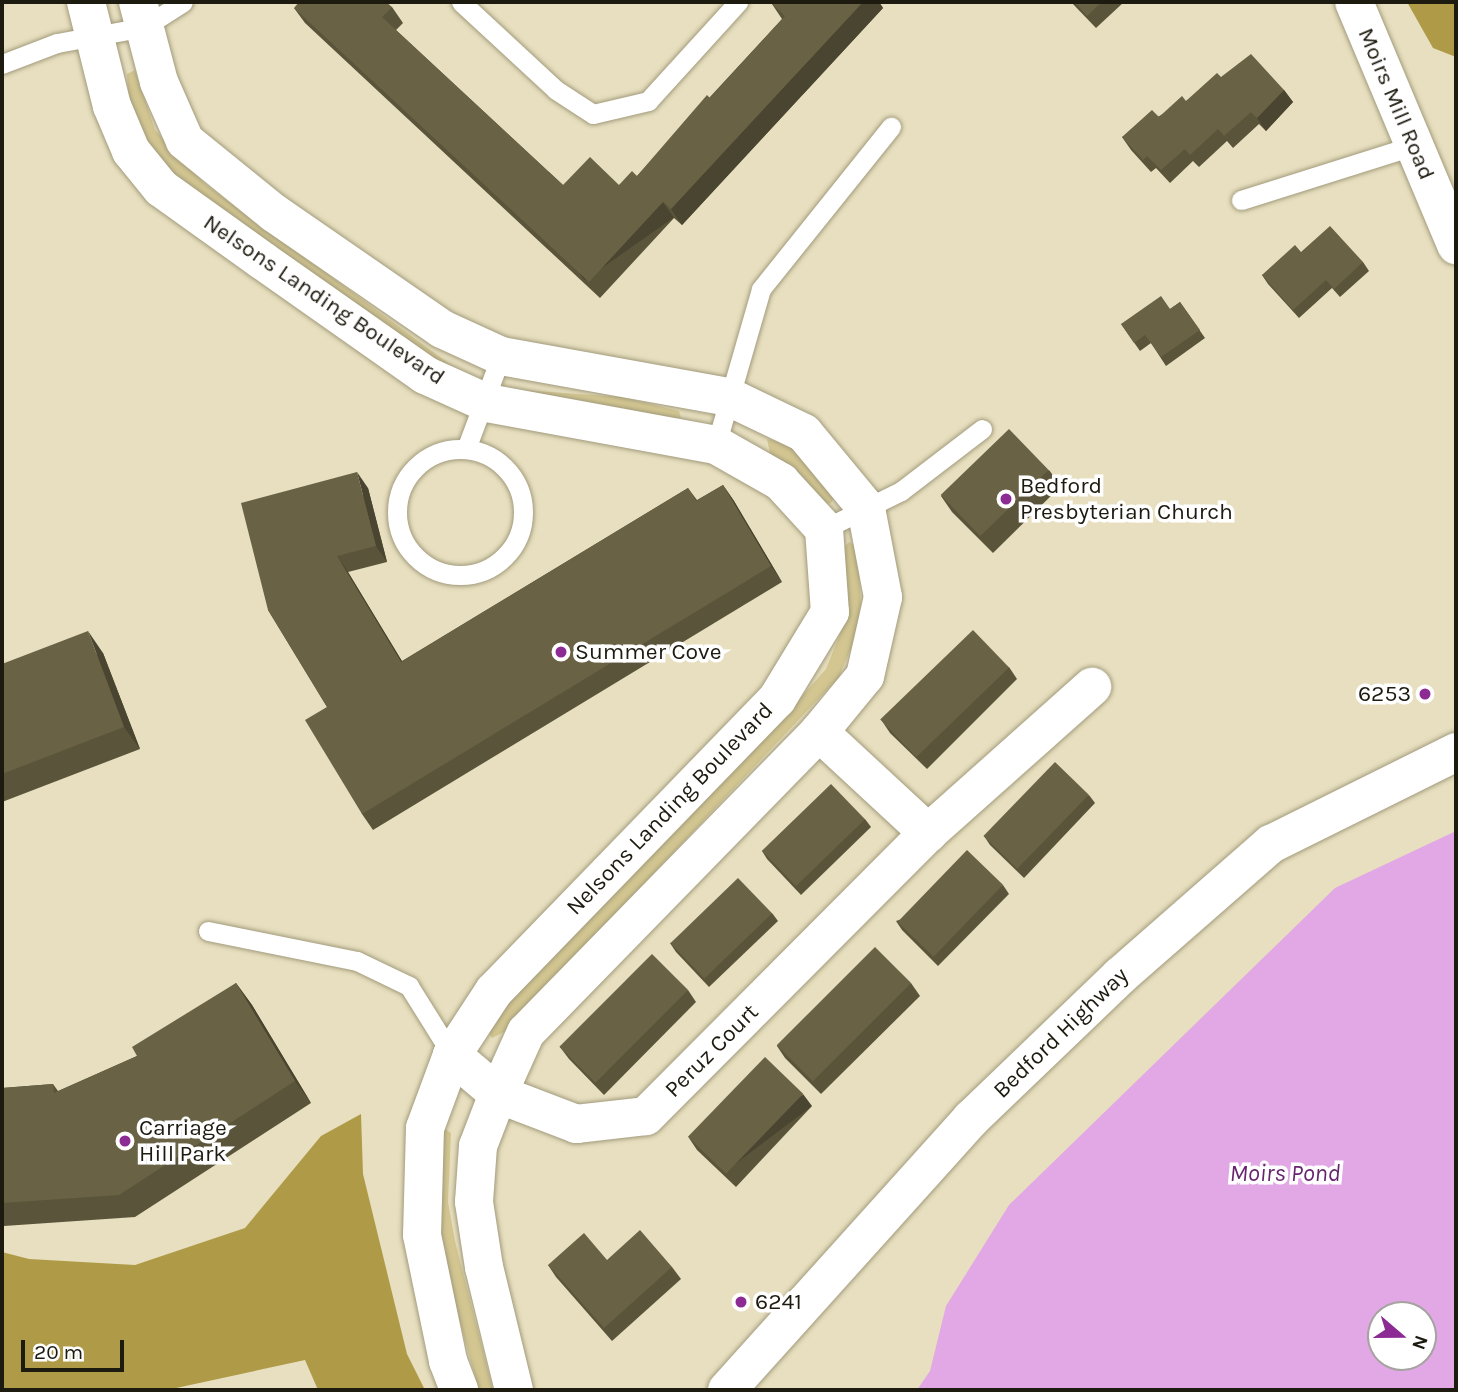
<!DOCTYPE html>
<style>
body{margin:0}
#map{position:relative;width:1458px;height:1392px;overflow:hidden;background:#e7dfbf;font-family:Karla,sans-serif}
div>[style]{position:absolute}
.green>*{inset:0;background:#d3c691}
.forest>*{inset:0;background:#af9b47}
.water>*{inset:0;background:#e2a7e5}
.roads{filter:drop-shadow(0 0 2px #a29b7c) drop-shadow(0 0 2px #a29b7c)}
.service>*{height:19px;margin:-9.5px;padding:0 9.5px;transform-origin:9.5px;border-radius:9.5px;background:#fff}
.service>.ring{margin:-9.5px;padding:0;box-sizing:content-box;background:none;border:19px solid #fff;border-radius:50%}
.minor>*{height:38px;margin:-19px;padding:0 19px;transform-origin:19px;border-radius:19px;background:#fff}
.tertiary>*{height:38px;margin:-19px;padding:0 19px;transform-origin:19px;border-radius:19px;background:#fff}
.primary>*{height:38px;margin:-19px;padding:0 19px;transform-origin:19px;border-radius:19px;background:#fff}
.wall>*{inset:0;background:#5a543b}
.shaded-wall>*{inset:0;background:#4a4530;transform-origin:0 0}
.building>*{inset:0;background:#696245;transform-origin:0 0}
.dots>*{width:19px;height:19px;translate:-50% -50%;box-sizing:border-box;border:4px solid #fff;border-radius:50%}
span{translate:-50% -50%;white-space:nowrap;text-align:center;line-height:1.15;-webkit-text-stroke:7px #fff;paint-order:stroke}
.street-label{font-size:23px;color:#1d1a0f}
.poi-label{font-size:23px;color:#1d1a0f}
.left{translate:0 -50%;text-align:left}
.right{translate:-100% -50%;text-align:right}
.water-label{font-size:24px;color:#69246e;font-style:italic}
.frame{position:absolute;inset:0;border:4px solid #1d1a0f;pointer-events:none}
.north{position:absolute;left:1367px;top:1301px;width:70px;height:70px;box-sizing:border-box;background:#fff;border:2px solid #a5a39f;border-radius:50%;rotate:110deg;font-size:19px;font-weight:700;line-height:28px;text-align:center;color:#1d1a0f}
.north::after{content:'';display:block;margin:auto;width:24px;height:32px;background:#8d2b94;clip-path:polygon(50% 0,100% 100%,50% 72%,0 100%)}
.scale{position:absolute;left:21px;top:1340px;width:103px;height:32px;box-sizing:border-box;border:4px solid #1d1a0f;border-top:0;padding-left:9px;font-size:21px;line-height:24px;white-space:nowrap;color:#1d1a0f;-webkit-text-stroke:5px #fff;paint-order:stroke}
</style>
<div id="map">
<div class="green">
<i style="clip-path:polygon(135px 70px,155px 130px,205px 184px,455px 368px,447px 373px,168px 172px,153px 154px,129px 104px,127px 74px)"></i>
<i style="clip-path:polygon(522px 390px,622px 397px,679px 411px,681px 418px,668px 420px)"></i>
<i style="clip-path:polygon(767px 439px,788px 444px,812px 464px,834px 498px,831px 503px,822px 505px,770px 453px)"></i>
<i style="clip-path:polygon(849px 542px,857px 547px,861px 605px,854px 641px,839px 677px,504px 1032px,492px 1038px,487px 1030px,491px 1020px,765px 738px,826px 669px,840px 634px,845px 601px,842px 549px)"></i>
<i style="clip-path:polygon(443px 1128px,451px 1133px,448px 1202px,455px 1241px,493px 1390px,479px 1390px,440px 1251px)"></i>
</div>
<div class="forest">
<i style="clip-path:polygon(1407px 2px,1456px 2px,1456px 57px,1433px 48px)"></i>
<i style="clip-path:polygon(361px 1114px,363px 1174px,407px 1354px,425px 1390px,318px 1390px,305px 1360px,167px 1390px,2px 1389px,2px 1252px,29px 1259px,135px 1265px,245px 1228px,321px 1136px)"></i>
</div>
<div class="water">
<i style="clip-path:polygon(evenodd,1456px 831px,1456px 1390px,917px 1390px,930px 1371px,946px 1306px,1009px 1205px,1335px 888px,1456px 831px,1381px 1315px,1423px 1315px,1423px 1357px,1381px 1357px,1381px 1315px)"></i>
</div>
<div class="roads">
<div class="service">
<i style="left:461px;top:2px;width:129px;rotate:42.8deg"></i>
<i style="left:556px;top:90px;width:44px;rotate:33deg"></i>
<i style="left:593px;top:114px;width:57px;rotate:-13.3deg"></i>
<i style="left:648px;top:101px;width:134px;rotate:-47.7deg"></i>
<i style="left:2px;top:64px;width:59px;rotate:-20.9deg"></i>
<i style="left:57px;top:43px;width:88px;rotate:-10.4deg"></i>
<i style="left:144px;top:27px;width:46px;rotate:-32.7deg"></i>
<i style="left:1241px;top:200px;width:179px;rotate:-17.5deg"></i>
<i style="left:716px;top:445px;width:162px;rotate:-73.9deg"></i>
<i style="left:761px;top:289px;width:208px;rotate:-51.3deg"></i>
<i class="ring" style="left:397px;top:449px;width:107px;height:107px"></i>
<i style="left:466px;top:449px;width:99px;rotate:-69.4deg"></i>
<i style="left:824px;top:529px;width:86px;rotate:-26.3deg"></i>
<i style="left:901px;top:491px;width:102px;rotate:-37.4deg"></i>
<i style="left:208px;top:931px;width:152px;rotate:11.4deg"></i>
<i style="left:357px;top:961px;width:58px;rotate:25.7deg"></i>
<i style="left:409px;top:986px;width:81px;rotate:58.1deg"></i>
</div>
<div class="minor">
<i style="left:86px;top:2px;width:107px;rotate:76deg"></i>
<i style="left:112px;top:106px;width:49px;rotate:67.1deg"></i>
<i style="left:131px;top:151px;width:48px;rotate:51deg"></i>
<i style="left:161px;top:188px;width:125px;rotate:35.6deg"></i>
<i style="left:263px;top:261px;width:198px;rotate:35.1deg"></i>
<i style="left:425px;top:375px;width:68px;rotate:24.3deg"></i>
<i style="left:487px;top:403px;width:233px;rotate:10.4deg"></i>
<i style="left:716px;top:445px;width:75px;rotate:29.6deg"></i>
<i style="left:781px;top:482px;width:64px;rotate:47.5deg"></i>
<i style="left:824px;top:529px;width:83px;rotate:85.9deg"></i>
<i style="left:830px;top:612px;width:102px;rotate:121.3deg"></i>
<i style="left:777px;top:699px;width:407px;rotate:134.1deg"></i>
<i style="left:494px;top:991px;width:77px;rotate:123.3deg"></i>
<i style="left:452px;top:1055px;width:78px;rotate:110.3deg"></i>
<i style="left:425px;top:1128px;width:107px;rotate:91.6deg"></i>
<i style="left:422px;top:1235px;width:129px;rotate:78.3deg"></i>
<i style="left:448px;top:1361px;width:31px;rotate:69deg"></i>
<i style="left:138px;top:2px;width:83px;rotate:75.3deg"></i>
<i style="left:159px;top:82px;width:64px;rotate:66.2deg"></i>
<i style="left:185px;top:141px;width:114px;rotate:39deg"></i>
<i style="left:274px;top:213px;width:204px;rotate:34.6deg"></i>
<i style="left:442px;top:329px;width:65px;rotate:24.6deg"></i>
<i style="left:501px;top:356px;width:232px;rotate:10.2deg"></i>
<i style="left:729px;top:397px;width:83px;rotate:25.6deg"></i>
<i style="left:804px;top:433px;width:97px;rotate:50.4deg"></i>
<i style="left:866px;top:508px;width:91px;rotate:79.2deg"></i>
<i style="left:883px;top:597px;width:81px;rotate:102.8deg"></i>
<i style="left:865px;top:676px;width:72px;rotate:129.4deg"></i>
<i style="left:819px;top:732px;width:419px;rotate:134.3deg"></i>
<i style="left:526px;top:1032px;width:68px;rotate:114.3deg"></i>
<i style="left:498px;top:1094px;width:56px;rotate:111deg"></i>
<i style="left:478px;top:1146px;width:56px;rotate:94.1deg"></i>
<i style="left:474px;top:1202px;width:66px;rotate:81.3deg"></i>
<i style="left:484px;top:1267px;width:127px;rotate:76.3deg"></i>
<i style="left:819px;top:732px;width:149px;rotate:42.8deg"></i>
<i style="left:452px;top:1055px;width:60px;rotate:40.3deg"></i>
<i style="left:498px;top:1094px;width:84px;rotate:21deg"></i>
<i style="left:576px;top:1124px;width:70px;rotate:-6.5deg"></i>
<i style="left:646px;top:1116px;width:400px;rotate:-45.1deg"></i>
<i style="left:928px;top:833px;width:220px;rotate:-41.7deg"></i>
</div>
<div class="tertiary">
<i style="left:1354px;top:2px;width:264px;rotate:67.2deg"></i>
</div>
<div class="primary">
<i style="left:727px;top:1390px;width:365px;rotate:-48deg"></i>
<i style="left:971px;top:1119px;width:207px;rotate:-43.8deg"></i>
<i style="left:1120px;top:976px;width:201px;rotate:-41.2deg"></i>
<i style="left:1271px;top:844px;width:207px;rotate:-26.4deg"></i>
</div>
</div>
<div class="wall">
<i style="clip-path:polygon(774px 2px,879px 2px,883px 8px,682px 225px,674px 218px,600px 298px,305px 23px,294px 8px,392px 7px,403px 23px,396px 30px,563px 185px,619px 185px,637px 176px,782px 19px,772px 4px)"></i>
<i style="clip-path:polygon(1071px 2px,1124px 2px,1096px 28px)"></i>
<i style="clip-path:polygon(1221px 77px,1284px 90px,1293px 102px,1266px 131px,1259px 124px,1233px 148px,1227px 141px,1199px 167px,1193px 161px,1170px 183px,1156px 168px,1151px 172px,1131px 150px,1122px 137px,1186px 101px)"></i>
<i style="clip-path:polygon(1301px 252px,1363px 262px,1369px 271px,1340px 297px,1332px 288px,1299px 318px,1268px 284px,1262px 275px)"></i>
<i style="clip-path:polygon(1180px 302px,1205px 338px,1166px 366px,1151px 343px,1140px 351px,1121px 324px,1170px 309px)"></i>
<i style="clip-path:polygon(1049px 470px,1061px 486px,993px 553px,952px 512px,941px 496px)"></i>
<i style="clip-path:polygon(723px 485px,734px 501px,782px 582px,373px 830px,362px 814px,327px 707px,268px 610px,368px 488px,387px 562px,348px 572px,402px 661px,688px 488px,697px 500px)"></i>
<i style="clip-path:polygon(103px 653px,140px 749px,2px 802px,2px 664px)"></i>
<i style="clip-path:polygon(1009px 667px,1017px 679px,927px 769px,890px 733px,882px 721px)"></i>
<i style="clip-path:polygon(1089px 795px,1095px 803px,1024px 878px,990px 845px,984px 836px)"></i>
<i style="clip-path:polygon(865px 819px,871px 827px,801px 895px,767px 859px,762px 851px)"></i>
<i style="clip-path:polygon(1003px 885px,1009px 894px,938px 966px,902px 930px,896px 921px)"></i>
<i style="clip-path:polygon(772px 913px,778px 921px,709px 987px,676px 952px,670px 943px)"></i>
<i style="clip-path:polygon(236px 983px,252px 1005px,311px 1103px,135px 1217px,4px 1226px,2px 1222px,2px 1088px,53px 1084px,58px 1091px,137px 1056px)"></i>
<i style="clip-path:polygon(911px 983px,920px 996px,821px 1094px,785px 1058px,777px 1046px)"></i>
<i style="clip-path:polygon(688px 990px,696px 1002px,604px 1095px,569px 1059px,560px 1047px)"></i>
<i style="clip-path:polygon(812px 1106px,736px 1187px,697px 1150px,689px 1138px)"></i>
<i style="clip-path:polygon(607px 1260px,672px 1267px,681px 1279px,612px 1341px,556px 1277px,548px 1265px)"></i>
</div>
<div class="shaded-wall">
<i style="clip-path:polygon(863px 2px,879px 2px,883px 8px,682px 225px,671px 209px)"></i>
<i style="clip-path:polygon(1284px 90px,1293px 102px,1266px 131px,1257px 118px)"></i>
<i style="left:663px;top:202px;width:19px;height:109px;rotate:55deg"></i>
<i style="clip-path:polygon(357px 472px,368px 488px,387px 562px,376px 546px)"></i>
<i style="clip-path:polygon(723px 485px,734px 501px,782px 582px,771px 566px)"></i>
<i style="clip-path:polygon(337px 556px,348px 572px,412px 678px,401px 662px)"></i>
<i style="clip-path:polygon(88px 631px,103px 653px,140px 749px,124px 727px)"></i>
<i style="clip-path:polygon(236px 983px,252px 1005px,311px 1103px,295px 1081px)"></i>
<i style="left:803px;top:1094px;width:15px;height:110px;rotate:53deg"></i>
</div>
<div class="building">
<i style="clip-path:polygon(299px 2px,386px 2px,392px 7px,382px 17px,563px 185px,590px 157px,619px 185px,632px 171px,637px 176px,707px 95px,710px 98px,785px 16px,772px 4px,774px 2px,863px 2px,671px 209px,663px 202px,589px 282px,294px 8px)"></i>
<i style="clip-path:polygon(1074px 2px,1102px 2px,1087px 16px)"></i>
<i style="clip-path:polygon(1251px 54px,1284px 90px,1257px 118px,1251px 112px,1224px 136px,1218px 129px,1190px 155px,1185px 149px,1161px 170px,1147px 156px,1143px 160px,1122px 137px,1152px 110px,1159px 117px,1182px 96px,1186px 101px,1217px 73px,1221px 77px)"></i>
<i style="clip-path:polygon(1330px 226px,1363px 262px,1334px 289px,1326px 280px,1293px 310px,1262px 275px,1295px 245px,1301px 252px)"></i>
<i style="clip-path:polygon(1161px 296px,1170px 309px,1180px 302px,1200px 330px,1161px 357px,1145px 335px,1134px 343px,1121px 324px)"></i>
<i style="left:1009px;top:429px;width:57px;height:95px;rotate:46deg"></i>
<i style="clip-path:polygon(357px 472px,376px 546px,337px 556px,401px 662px,688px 488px,696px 501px,723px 485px,771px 566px,362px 814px,305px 720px,327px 707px,268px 610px,241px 503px)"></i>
<i style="left:973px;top:630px;width:52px;height:129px;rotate:46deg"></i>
<i style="clip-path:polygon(88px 631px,124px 727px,2px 774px,2px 664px)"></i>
<i style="left:1055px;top:762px;width:47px;height:103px;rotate:44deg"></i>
<i style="left:831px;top:784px;width:49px;height:96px;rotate:46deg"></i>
<i style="left:967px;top:850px;width:50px;height:100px;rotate:44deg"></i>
<i style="left:738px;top:878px;width:49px;height:94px;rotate:46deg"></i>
<i style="left:875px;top:947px;width:51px;height:139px;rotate:45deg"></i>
<i style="left:652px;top:954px;width:51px;height:131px;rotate:45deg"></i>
<i style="clip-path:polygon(236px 983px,295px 1081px,119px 1195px,2px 1203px,2px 1088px,53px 1084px,54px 1093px,137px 1056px,132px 1047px)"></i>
<i style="left:765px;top:1057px;width:53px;height:111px;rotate:44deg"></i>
<i style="clip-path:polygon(640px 1230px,672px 1267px,604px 1328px,548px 1265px,584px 1233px,607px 1260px)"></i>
</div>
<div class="dots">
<i style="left:1006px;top:499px;background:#8d2b94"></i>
<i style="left:561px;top:652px;background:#8d2b94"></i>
<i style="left:1425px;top:694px;background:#8d2b94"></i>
<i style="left:125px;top:1141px;background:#8d2b94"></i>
<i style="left:741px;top:1302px;background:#8d2b94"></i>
</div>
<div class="street-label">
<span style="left:1396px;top:104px;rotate:67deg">Moirs Mill Road</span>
<span style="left:324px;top:300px;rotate:34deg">Nelsons Landing Boulevard</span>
<span style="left:670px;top:809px;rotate:-46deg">Nelsons Landing Boulevard</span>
<span style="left:1061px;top:1033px;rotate:-44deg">Bedford Highway</span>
<span style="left:712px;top:1051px;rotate:-45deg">Peruz Court</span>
</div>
<div class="poi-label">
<span class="left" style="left:1020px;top:499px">Bedford<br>Presbyterian Church</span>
<span class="left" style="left:575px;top:652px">Summer Cove</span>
<span class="right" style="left:1411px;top:694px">6253</span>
<span class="left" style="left:139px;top:1141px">Carriage<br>Hill Park</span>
<span class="left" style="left:755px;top:1302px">6241</span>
</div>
<div class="water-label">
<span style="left:1285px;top:1174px">Moirs Pond</span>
</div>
<div class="frame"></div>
<div class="north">N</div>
<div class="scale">20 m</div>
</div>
